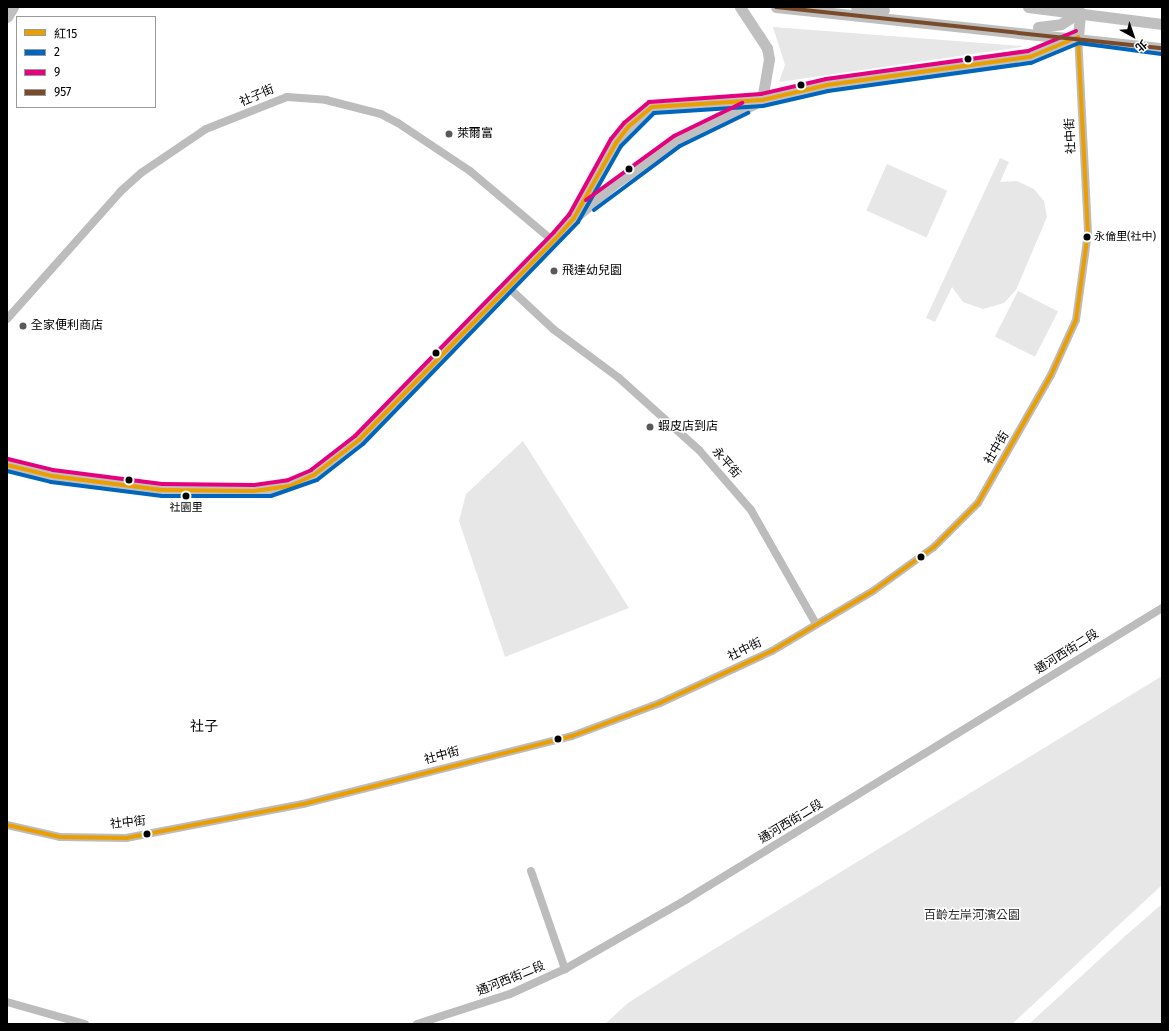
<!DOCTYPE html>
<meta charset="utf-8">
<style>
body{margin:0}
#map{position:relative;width:1169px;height:1031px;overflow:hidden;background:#fff;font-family:"Fira Sans","Noto Sans TC",sans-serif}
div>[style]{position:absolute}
.green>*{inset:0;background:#e7e7e7;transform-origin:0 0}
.street>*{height:8px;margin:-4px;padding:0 4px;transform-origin:4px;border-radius:4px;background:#bcbcbc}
.secondary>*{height:11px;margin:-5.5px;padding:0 5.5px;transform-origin:5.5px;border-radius:5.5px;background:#bfbfbf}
.bus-1>*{height:4px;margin:-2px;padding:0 2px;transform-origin:2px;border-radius:2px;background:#eb9e00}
.bus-2>*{height:4px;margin:-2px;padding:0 2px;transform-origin:2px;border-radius:2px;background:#0065bd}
.bus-3>*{height:4px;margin:-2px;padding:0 2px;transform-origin:2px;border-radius:2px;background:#e5007d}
.bus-4>*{height:4px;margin:-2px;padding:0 2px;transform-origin:2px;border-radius:2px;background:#7a4b2a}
.dots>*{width:11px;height:11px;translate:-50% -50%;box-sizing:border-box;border:2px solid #fff;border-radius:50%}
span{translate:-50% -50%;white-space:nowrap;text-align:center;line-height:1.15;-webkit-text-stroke:3px #fff;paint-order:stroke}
.bus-label{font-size:11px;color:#000}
.left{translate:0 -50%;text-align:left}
.street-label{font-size:12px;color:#000}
.poi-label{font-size:12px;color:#000}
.park-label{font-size:12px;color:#2b2b2b}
.quarter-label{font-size:14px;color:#000}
.frame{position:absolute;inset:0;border:8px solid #000;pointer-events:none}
.legend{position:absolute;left:16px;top:16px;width:140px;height:92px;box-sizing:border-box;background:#fff;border:1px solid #999;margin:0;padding:5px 7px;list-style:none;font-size:12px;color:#000}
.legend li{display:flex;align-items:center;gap:8px;height:20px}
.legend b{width:20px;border:1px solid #999}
.north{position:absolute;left:1113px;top:16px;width:40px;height:40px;-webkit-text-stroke:3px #fff;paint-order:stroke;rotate:140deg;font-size:11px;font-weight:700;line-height:16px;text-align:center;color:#000}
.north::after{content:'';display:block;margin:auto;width:14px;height:18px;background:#000;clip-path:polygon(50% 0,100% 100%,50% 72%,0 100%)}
</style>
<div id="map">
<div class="green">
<i style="clip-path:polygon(773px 27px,1022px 46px,1022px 47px,779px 82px,785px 65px)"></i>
<i style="clip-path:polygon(1000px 158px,1009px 162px,1000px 182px,1017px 181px,1034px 189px,1044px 201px,1047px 217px,1016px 290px,1004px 303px,983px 309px,963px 302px,952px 287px,935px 322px,926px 318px)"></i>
<i style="left:887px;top:164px;width:66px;height:51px;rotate:24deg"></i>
<i style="left:1018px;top:291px;width:45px;height:51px;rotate:27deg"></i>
<i style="clip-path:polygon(523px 441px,629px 608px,505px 657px,459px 521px,466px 494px)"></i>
<i style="clip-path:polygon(1162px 676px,1162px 885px,1012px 1024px,605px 1024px,628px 1003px,680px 970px)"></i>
<i style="clip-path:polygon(1162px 904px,1162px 1024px,1029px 1024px,1124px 937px)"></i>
</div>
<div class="street">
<i style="left:508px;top:287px;width:62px;rotate:43deg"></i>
<i style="left:553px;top:329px;width:82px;rotate:36.6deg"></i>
<i style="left:619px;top:378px;width:108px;rotate:42deg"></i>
<i style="left:699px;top:450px;width:79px;rotate:49.1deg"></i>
<i style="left:751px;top:510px;width:131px;rotate:60.3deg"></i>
<i style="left:7px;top:319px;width:171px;rotate:-48.3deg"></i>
<i style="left:121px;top:191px;width:27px;rotate:-42deg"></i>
<i style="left:141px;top:173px;width:78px;rotate:-34.1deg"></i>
<i style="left:206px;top:129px;width:87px;rotate:-21.6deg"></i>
<i style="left:287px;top:97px;width:39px;rotate:4deg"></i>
<i style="left:326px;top:100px;width:57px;rotate:14.3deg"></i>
<i style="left:381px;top:114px;width:19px;rotate:28deg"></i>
<i style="left:398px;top:123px;width:87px;rotate:33.7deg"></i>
<i style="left:470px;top:171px;width:109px;rotate:40.1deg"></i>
<i style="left:7px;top:825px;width:54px;rotate:12.8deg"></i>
<i style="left:60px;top:837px;width:66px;rotate:0.9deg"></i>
<i style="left:126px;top:838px;width:180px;rotate:-10.9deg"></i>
<i style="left:303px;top:804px;width:277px;rotate:-14.2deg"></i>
<i style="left:572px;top:736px;width:94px;rotate:-20.6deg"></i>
<i style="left:660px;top:703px;width:123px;rotate:-24.9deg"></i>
<i style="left:772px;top:651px;width:117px;rotate:-30.7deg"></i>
<i style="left:873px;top:591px;width:75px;rotate:-35.8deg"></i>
<i style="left:934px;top:547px;width:62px;rotate:-45deg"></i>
<i style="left:978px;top:503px;width:147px;rotate:-60.3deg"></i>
<i style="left:1051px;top:375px;width:60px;rotate:-65.6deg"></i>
<i style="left:1076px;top:320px;width:89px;rotate:-82.2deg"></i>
<i style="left:1088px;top:232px;width:195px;rotate:-92.9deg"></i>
<i style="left:531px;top:871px;width:104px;rotate:70.9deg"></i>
<i style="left:7px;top:1002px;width:81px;rotate:15.8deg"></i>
<i style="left:417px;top:1024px;width:98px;rotate:-17.9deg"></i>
<i style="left:510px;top:994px;width:60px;rotate:-24.4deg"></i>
<i style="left:565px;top:969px;width:141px;rotate:-29.8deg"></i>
<i style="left:687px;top:899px;width:557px;rotate:-31.49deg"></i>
</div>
<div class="secondary">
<i style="left:740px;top:7px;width:49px;rotate:56.6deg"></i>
<i style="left:767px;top:48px;width:11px;rotate:80deg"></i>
<i style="left:769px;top:59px;width:42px;rotate:99.7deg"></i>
<i style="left:776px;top:7px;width:388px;rotate:6.1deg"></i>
<i style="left:856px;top:7px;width:28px;rotate:6deg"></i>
<i style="left:1028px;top:7px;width:135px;rotate:7.2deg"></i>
<i style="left:7px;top:17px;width:12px;rotate:-59deg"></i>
<i style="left:1038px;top:27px;width:23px;rotate:-7deg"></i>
<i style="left:1061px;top:24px;width:22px;rotate:-32deg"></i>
<i style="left:1078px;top:37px;width:25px;rotate:-85deg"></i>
<i style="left:578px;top:211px;width:78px;rotate:-60.8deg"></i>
<i style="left:616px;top:143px;width:20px;rotate:-53deg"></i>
<i style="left:628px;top:127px;width:31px;rotate:-40deg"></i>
<i style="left:652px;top:107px;width:110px;rotate:-3.6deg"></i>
<i style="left:762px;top:100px;width:67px;rotate:-13deg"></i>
<i style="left:827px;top:85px;width:205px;rotate:-7.9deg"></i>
<i style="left:1030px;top:57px;width:52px;rotate:-22.6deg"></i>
<i style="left:7px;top:465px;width:46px;rotate:13.7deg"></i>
<i style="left:52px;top:476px;width:111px;rotate:7.3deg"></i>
<i style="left:162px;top:490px;width:108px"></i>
<i style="left:270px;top:490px;width:46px;rotate:-18.8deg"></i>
<i style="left:314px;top:475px;width:57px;rotate:-37.9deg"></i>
<i style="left:359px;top:440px;width:309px;rotate:-45.9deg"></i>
<i style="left:574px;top:218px;width:52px;rotate:-40.4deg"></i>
<i style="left:614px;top:184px;width:80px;rotate:-34.3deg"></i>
<i style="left:680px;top:139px;width:91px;rotate:-25.4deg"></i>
</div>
<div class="bus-1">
<i style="left:7px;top:465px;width:46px;rotate:13.7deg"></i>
<i style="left:52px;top:476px;width:111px;rotate:7.3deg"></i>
<i style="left:162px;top:490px;width:92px;rotate:0.6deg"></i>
<i style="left:254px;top:491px;width:36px;rotate:-8deg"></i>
<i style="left:290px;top:486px;width:26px;rotate:-25deg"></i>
<i style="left:314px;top:475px;width:57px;rotate:-37.9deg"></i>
<i style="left:359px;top:440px;width:285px;rotate:-45.7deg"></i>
<i style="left:558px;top:236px;width:24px;rotate:-48deg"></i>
<i style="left:574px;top:218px;width:86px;rotate:-60.8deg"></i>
<i style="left:616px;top:143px;width:20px;rotate:-53deg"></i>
<i style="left:628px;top:127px;width:31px;rotate:-40deg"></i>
<i style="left:652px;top:107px;width:110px;rotate:-3.6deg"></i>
<i style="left:762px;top:100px;width:67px;rotate:-13deg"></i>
<i style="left:827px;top:85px;width:205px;rotate:-7.9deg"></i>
<i style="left:1030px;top:57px;width:52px;rotate:-22.6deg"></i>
<i style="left:1078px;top:37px;width:195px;rotate:87.1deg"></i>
<i style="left:1088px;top:232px;width:89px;rotate:97.8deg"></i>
<i style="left:1076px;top:320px;width:60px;rotate:114.4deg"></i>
<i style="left:1051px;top:375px;width:147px;rotate:119.7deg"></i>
<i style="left:978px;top:503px;width:62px;rotate:135deg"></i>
<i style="left:934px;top:547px;width:75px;rotate:144.2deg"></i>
<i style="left:873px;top:591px;width:117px;rotate:149.3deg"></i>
<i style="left:772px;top:651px;width:123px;rotate:155.1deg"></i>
<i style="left:660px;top:703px;width:94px;rotate:159.4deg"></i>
<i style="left:572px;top:736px;width:277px;rotate:165.8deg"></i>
<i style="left:303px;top:804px;width:180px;rotate:169.1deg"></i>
<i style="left:126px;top:838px;width:66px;rotate:-179.1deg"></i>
<i style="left:60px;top:837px;width:54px;rotate:-167.2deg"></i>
</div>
<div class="bus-2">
<i style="left:594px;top:210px;width:107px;rotate:-36.7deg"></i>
<i style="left:680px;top:146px;width:76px;rotate:-25.9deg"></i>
<i style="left:7px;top:471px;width:45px;rotate:14deg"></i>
<i style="left:51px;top:482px;width:112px;rotate:7.2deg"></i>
<i style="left:162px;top:496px;width:109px"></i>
<i style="left:271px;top:496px;width:49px;rotate:-19.2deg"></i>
<i style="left:317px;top:480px;width:58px;rotate:-38deg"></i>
<i style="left:363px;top:444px;width:309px;rotate:-45.9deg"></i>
<i style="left:578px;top:222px;width:87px;rotate:-60.5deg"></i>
<i style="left:621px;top:146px;width:47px;rotate:-45deg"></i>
<i style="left:654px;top:113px;width:109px;rotate:-3.7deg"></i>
<i style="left:763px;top:106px;width:67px;rotate:-13deg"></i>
<i style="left:828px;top:91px;width:205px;rotate:-7.9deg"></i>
<i style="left:1031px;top:63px;width:52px;rotate:-22.6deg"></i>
<i style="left:1079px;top:43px;width:83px;rotate:7.6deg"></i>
</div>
<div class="bus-3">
<i style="left:586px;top:200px;width:109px;rotate:-36deg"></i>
<i style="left:674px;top:136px;width:76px;rotate:-25.9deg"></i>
<i style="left:8px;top:459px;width:46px;rotate:13.7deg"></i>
<i style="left:53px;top:470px;width:110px;rotate:7.3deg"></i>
<i style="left:162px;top:484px;width:92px;rotate:0.6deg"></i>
<i style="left:254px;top:485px;width:34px;rotate:-8deg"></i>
<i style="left:288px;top:480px;width:25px;rotate:-23deg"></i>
<i style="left:311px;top:470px;width:56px;rotate:-37.7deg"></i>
<i style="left:355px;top:436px;width:285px;rotate:-45.7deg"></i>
<i style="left:554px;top:232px;width:23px;rotate:-49deg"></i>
<i style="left:569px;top:215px;width:87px;rotate:-61.1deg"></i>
<i style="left:611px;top:139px;width:21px;rotate:-51deg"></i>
<i style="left:624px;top:123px;width:33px;rotate:-40deg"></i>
<i style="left:649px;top:102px;width:112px;rotate:-4.1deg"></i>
<i style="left:761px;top:94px;width:67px;rotate:-13deg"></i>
<i style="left:826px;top:79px;width:204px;rotate:-7.9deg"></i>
<i style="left:1028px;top:51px;width:52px;rotate:-22.6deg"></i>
</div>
<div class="bus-4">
<i style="left:776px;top:7px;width:388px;rotate:6.1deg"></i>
</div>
<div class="dots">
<i style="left:968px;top:59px;background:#000"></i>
<i style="left:801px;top:85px;background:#000"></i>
<i style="left:449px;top:134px;background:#595959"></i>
<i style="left:629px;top:169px;background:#000"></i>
<i style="left:1087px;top:237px;background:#000"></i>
<i style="left:554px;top:271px;background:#595959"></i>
<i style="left:23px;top:326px;background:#595959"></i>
<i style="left:436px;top:353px;background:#000"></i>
<i style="left:650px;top:427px;background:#595959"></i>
<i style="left:129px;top:480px;background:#000"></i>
<i style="left:186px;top:496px;background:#000"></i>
<i style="left:921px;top:557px;background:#000"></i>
<i style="left:558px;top:739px;background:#000"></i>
<i style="left:147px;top:834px;background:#000"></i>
</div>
<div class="bus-label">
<span class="left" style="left:1094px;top:237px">永倫里(社中)</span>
<span style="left:186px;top:508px">社園里</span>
</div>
<div class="street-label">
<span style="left:257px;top:96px;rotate:-23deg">社子街</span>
<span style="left:1071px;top:136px;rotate:-93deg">社中街</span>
<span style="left:997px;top:448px;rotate:-59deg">社中街</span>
<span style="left:726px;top:463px;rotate:49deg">永平街</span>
<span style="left:745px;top:650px;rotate:-26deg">社中街</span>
<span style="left:1067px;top:652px;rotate:-32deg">通河西街二段</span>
<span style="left:442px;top:756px;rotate:-15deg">社中街</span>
<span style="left:791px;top:822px;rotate:-31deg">通河西街二段</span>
<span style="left:128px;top:823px;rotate:-6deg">社中街</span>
<span style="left:511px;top:979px;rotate:-22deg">通河西街二段</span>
</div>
<div class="poi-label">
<span class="left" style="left:457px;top:134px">萊爾富</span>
<span class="left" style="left:562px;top:271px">飛達幼兒園</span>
<span class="left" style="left:31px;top:326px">全家便利商店</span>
<span class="left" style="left:658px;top:427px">蝦皮店到店</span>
</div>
<div class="park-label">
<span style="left:972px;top:916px">百齡左岸河濱公園</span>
</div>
<div class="quarter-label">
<span style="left:204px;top:727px">社子</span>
</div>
<div class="frame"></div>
<ul class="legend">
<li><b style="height:5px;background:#eb9e00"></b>紅15</li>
<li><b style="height:5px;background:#0065bd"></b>2</li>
<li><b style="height:5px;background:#e5007d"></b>9</li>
<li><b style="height:5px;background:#7a4b2a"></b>957</li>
</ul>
<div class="north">北</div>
</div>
